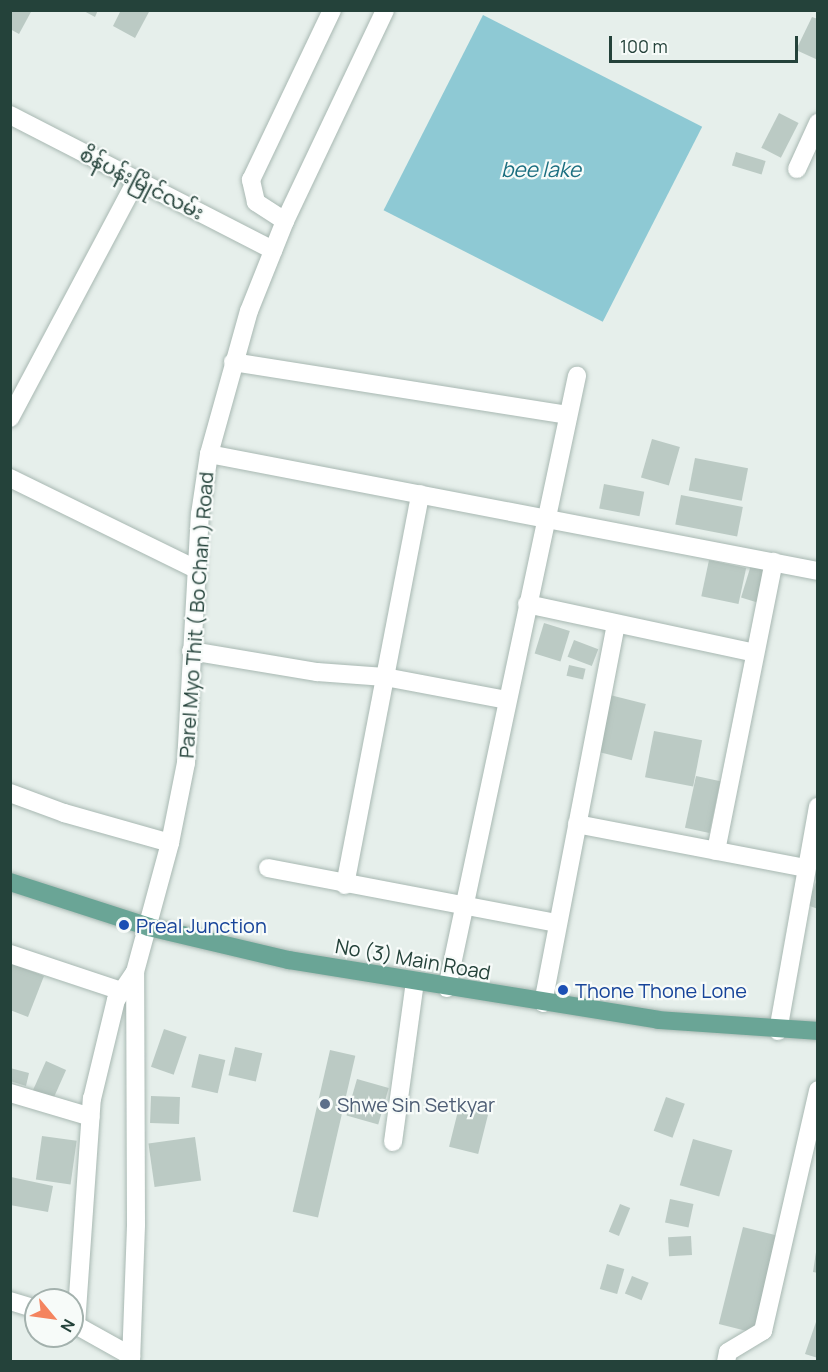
<!DOCTYPE html>
<meta charset="utf-8">
<style>
body{margin:0}
#map{position:relative;width:828px;height:1372px;overflow:hidden;background:#e6efeb;font-family:Manrope,"Noto Sans Myanmar",sans-serif}
div>[style]{position:absolute}
.water>*{inset:0;background:#8ec9d4;transform-origin:0 0}
.building>*{inset:0;background:#bbcac4;transform-origin:0 0}
.roads{filter:drop-shadow(0 0 2px #a8b8b2) drop-shadow(0 0 2px #a8b8b2)}
.minor>*{height:18px;margin:-9px;padding:0 9px;transform-origin:9px;border-radius:9px;background:#fff}
.major>*{height:18px;margin:-9px;padding:0 9px;transform-origin:9px;border-radius:9px;background:#6aa596}
.dots>*{width:16px;height:16px;translate:-50% -50%;box-sizing:border-box;border:3px solid #f7fbf9;border-radius:50%}
span{translate:-50% -50%;white-space:nowrap;text-align:center;line-height:1.15;-webkit-text-stroke:4.5px #f7fbf9;paint-order:stroke}
.street-label{font-size:20px;color:#24423a}
.transit-label{font-size:20px;color:#164399}
.left{translate:0 -50%;text-align:left}
.service-label{font-size:20px;color:#4e5e75}
.water-label{font-size:21px;color:#1c6f80;font-style:italic}
.frame{position:absolute;inset:0;border:12px solid #24423a;pointer-events:none}
.north{position:absolute;left:24px;top:1288px;width:60px;height:60px;box-sizing:border-box;background:#f7fbf9;border:2px solid #a3b1ad;border-radius:50%;rotate:119deg;font-size:16px;font-weight:700;line-height:24px;text-align:center;color:#24423a}
.north::after{content:'';display:block;margin:auto;width:21px;height:27px;background:#f4845f;clip-path:polygon(50% 0,100% 100%,50% 72%,0 100%)}
.scale{position:absolute;left:609px;top:36px;width:189px;height:27px;box-sizing:border-box;border:3px solid #24423a;border-top:0;padding-left:8px;font-size:18px;line-height:21px;white-space:nowrap;color:#24423a;-webkit-text-stroke:4px #f7fbf9;paint-order:stroke}
</style>
<div id="map">
<div class="water">
<i style="left:483px;top:15px;width:246px;height:219px;rotate:27deg"></i>
</div>
<div class="building">
<i style="clip-path:polygon(10px 10px,32px 10px,19px 34px,10px 29px)"></i>
<i style="clip-path:polygon(82px 10px,98px 10px,95px 17px)"></i>
<i style="clip-path:polygon(121px 10px,150px 10px,135px 38px,113px 26px)"></i>
<i style="clip-path:polygon(812px 17px,818px 19px,818px 60px,796px 50px)"></i>
<i style="left:779px;top:113px;width:22px;height:39px;rotate:27deg"></i>
<i style="left:736px;top:152px;width:31px;height:14px;rotate:17deg"></i>
<i style="left:652px;top:439px;width:29px;height:40px;rotate:16deg"></i>
<i style="left:695px;top:458px;width:54px;height:33px;rotate:11deg"></i>
<i style="left:604px;top:484px;width:41px;height:25px;rotate:11deg"></i>
<i style="left:681px;top:495px;width:63px;height:30px;rotate:11deg"></i>
<i style="left:709px;top:560px;width:38px;height:37px;rotate:12deg"></i>
<i style="left:751px;top:565px;width:17px;height:34px;rotate:17deg"></i>
<i style="left:544px;top:623px;width:27px;height:32px;rotate:17deg"></i>
<i style="left:574px;top:640px;width:26px;height:18px;rotate:21deg"></i>
<i style="left:569px;top:665px;width:17px;height:11px;rotate:13deg"></i>
<i style="left:606px;top:694px;width:41px;height:58px;rotate:14deg"></i>
<i style="left:654px;top:731px;width:49px;height:47px;rotate:11deg"></i>
<i style="left:696px;top:776px;width:25px;height:53px;rotate:12deg"></i>
<i style="clip-path:polygon(818px 877px,818px 909px,807px 905px)"></i>
<i style="clip-path:polygon(10px 963px,44px 976px,28px 1017px,10px 1010px)"></i>
<i style="left:164px;top:1029px;width:24px;height:40px;rotate:19deg"></i>
<i style="left:235px;top:1047px;width:28px;height:29px;rotate:13deg"></i>
<i style="left:330px;top:1050px;width:26px;height:166px;rotate:13deg"></i>
<i style="left:199px;top:1054px;width:27px;height:34px;rotate:13deg"></i>
<i style="left:46px;top:1061px;width:22px;height:34px;rotate:24deg"></i>
<i style="clip-path:polygon(10px 1068px,29px 1073px,26px 1086px,10px 1081px)"></i>
<i style="left:357px;top:1079px;width:33px;height:38px;rotate:16deg"></i>
<i style="left:151px;top:1096px;width:29px;height:27px;rotate:2deg"></i>
<i style="left:666px;top:1097px;width:20px;height:36px;rotate:20deg"></i>
<i style="left:459px;top:1107px;width:30px;height:41px;rotate:14deg"></i>
<i style="left:42px;top:1136px;width:35px;height:44px;rotate:8deg"></i>
<i style="left:195px;top:1137px;width:44px;height:47px;rotate:82deg"></i>
<i style="left:693px;top:1139px;width:41px;height:48px;rotate:16deg"></i>
<i style="clip-path:polygon(11px 1177px,53px 1186px,48px 1212px,10px 1205px)"></i>
<i style="left:670px;top:1199px;width:24px;height:24px;rotate:12deg"></i>
<i style="left:620px;top:1204px;width:11px;height:30px;rotate:22deg"></i>
<i style="left:743px;top:1227px;width:36px;height:100px;rotate:14deg"></i>
<i style="left:691px;top:1236px;width:19px;height:23px;rotate:87deg"></i>
<i style="clip-path:polygon(816px 1252px,818px 1252px,818px 1273px,813px 1272px)"></i>
<i style="left:607px;top:1264px;width:18px;height:26px;rotate:16deg"></i>
<i style="left:632px;top:1276px;width:18px;height:19px;rotate:22deg"></i>
<i style="clip-path:polygon(817px 1319px,818px 1319px,818px 1358px,805px 1354px)"></i>
</div>
<div class="roads">
<div class="minor">
<i style="left:10px;top:115px;width:296px;rotate:27.2deg"></i>
<i style="left:797px;top:169px;width:51px;rotate:-65.5deg"></i>
<i style="left:285px;top:221px;width:35px;rotate:-147deg"></i>
<i style="left:256px;top:202px;width:23px;rotate:-103deg"></i>
<i style="left:251px;top:180px;width:188px;rotate:-64.5deg"></i>
<i style="left:233px;top:362px;width:339px;rotate:9deg"></i>
<i style="left:10px;top:418px;width:268px;rotate:-62deg"></i>
<i style="left:209px;top:454px;width:620px;rotate:10.88deg"></i>
<i style="left:10px;top:478px;width:207px;rotate:26.1deg"></i>
<i style="left:527px;top:604px;width:233px;rotate:12.1deg"></i>
<i style="left:191px;top:651px;width:128px;rotate:9.5deg"></i>
<i style="left:317px;top:672px;width:68px;rotate:4.2deg"></i>
<i style="left:385px;top:677px;width:124px;rotate:10.7deg"></i>
<i style="left:10px;top:793px;width:58px;rotate:20.3deg"></i>
<i style="left:64px;top:813px;width:110px;rotate:15.8deg"></i>
<i style="left:577px;top:824px;width:233px;rotate:10.9deg"></i>
<i style="left:716px;top:851px;width:295px;rotate:-78.7deg"></i>
<i style="left:268px;top:868px;width:294px;rotate:10.8deg"></i>
<i style="left:345px;top:885px;width:398px;rotate:-79.1deg"></i>
<i style="left:10px;top:954px;width:117px;rotate:18.4deg"></i>
<i style="left:447px;top:988px;width:626px;rotate:-78.01deg"></i>
<i style="left:543px;top:1003px;width:386px;rotate:-79.1deg"></i>
<i style="left:778px;top:1031px;width:228px;rotate:-79.9deg"></i>
<i style="left:10px;top:1093px;width:84px;rotate:16.5deg"></i>
<i style="left:393px;top:1142px;width:162px;rotate:-82.2deg"></i>
<i style="left:10px;top:1301px;width:27px;rotate:17deg"></i>
<i style="left:72px;top:1323px;width:68px;rotate:29.2deg"></i>
<i style="left:76px;top:1325px;width:227px;rotate:-86deg"></i>
<i style="left:92px;top:1099px;width:102px;rotate:-76.4deg"></i>
<i style="left:116px;top:1000px;width:32px;rotate:-56deg"></i>
<i style="left:131px;top:1362px;width:138px;rotate:-87.9deg"></i>
<i style="left:136px;top:1224px;width:252px;rotate:-90.2deg"></i>
<i style="left:135px;top:972px;width:134px;rotate:-74.8deg"></i>
<i style="left:170px;top:843px;width:82px;rotate:-78.7deg"></i>
<i style="left:186px;top:763px;width:249px;rotate:-86.8deg"></i>
<i style="left:200px;top:514px;width:61px;rotate:-81.5deg"></i>
<i style="left:209px;top:454px;width:148px;rotate:-74.4deg"></i>
<i style="left:249px;top:311px;width:97px;rotate:-68.2deg"></i>
<i style="left:285px;top:221px;width:233px;rotate:-64.6deg"></i>
<i style="left:726px;top:1362px;width:10px;rotate:-79deg"></i>
<i style="left:728px;top:1352px;width:41px;rotate:-31deg"></i>
<i style="left:763px;top:1331px;width:247px;rotate:-77.1deg"></i>
</div>
<div class="major">
<i style="left:10px;top:882px;width:146px;rotate:17.9deg"></i>
<i style="left:149px;top:927px;width:144px;rotate:13.3deg"></i>
<i style="left:289px;top:960px;width:374px;rotate:9.2deg"></i>
<i style="left:658px;top:1020px;width:160px;rotate:3.9deg"></i>
</div>
</div>
<div class="dots">
<i style="left:124px;top:925px;background:#1a4fb4"></i>
<i style="left:563px;top:990px;background:#1a4fb4"></i>
<i style="left:325px;top:1104px;background:#5c6f8a"></i>
</div>
<div class="street-label">
<span style="left:142px;top:183px;rotate:27deg">စိန်ပန်းမြိုင်လမ်း</span>
<span style="left:196px;top:615px;rotate:-86deg">Parel Myo Thit ( Bo Chan ) Road</span>
<span style="left:413px;top:959px;rotate:10deg">No (3) Main Road</span>
</div>
<div class="transit-label">
<span class="left" style="left:136px;top:925px">Preal Junction</span>
<span class="left" style="left:575px;top:990px">Thone Thone Lone</span>
</div>
<div class="service-label">
<span class="left" style="left:337px;top:1104px">Shwe Sin Setkyar</span>
</div>
<div class="water-label">
<span style="left:541px;top:169px">bee lake</span>
</div>
<div class="frame"></div>
<div class="north">N</div>
<div class="scale">100 m</div>
</div>
